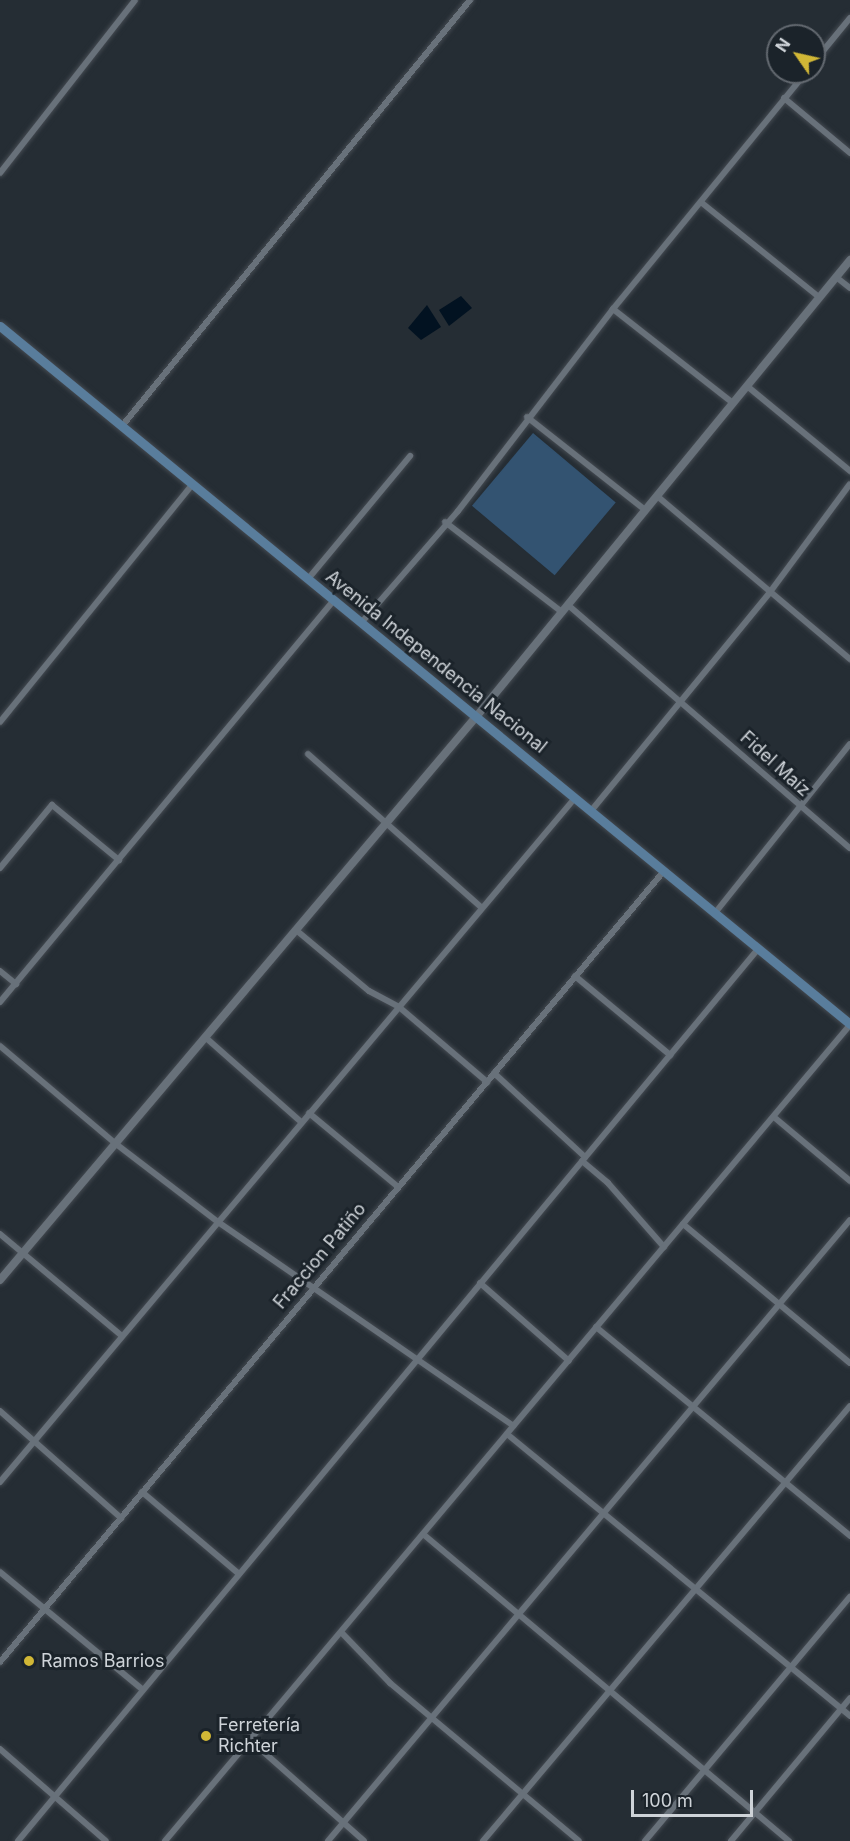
<!DOCTYPE html>
<meta charset="utf-8">
<style>
body{margin:0}
#map{position:relative;width:850px;height:1841px;overflow:hidden;background:#252d34;font-family:Inter,sans-serif}
div>[style]{position:absolute}
.green>*{inset:0;background:#335371;transform-origin:0 0}
.water>*{inset:0;background:#021221}
.roads{filter:drop-shadow(0 0 2px #444a51) drop-shadow(0 0 2px #444a51)}
.minor>*{height:6px;margin:-3px;padding:0 3px;transform-origin:3px;border-radius:3px;background:#68717a}
.tertiary>*{height:8px;margin:-4px;padding:0 4px;transform-origin:4px;border-radius:4px;background:#68717a}
.secondary>*{height:9px;margin:-4.5px;padding:0 4.5px;transform-origin:4.5px;border-radius:4.5px;background:#597d9c}
.dots>*{width:16px;height:16px;translate:-50% -50%;box-sizing:border-box;border:3px solid #1b232a;border-radius:50%}
span{translate:-50% -50%;white-space:nowrap;text-align:center;line-height:1.15;-webkit-text-stroke:6px #1b232a;paint-order:stroke}
.street-label{font-size:18px;color:#ced3d8}
.poi-label{font-size:18px;color:#ced3d8}
.left{translate:0 -50%;text-align:left}
.north{position:absolute;left:766px;top:24px;width:60px;height:60px;box-sizing:border-box;background:#1b232a;border:2px solid #636970;border-radius:50%;rotate:304deg;font-size:16px;font-weight:700;line-height:24px;text-align:center;color:#ced3d8}
.north::after{content:'';display:block;margin:auto;width:21px;height:27px;background:#d1b736;clip-path:polygon(50% 0,100% 100%,50% 72%,0 100%)}
.scale{position:absolute;left:631px;top:1790px;width:122px;height:27px;box-sizing:border-box;border:3px solid #ced3d8;border-top:0;padding-left:8px;font-size:18px;line-height:21px;white-space:nowrap;color:#ced3d8;-webkit-text-stroke:4px #1b232a;paint-order:stroke}
</style>
<div id="map">
<div class="green">
<i style="left:533px;top:433px;width:108px;height:95px;rotate:40deg"></i>
</div>
<div class="water">
<i style="clip-path:polygon(461px 296px,472px 308px,449px 326px,439px 310px)"></i>
<i style="clip-path:polygon(427px 305px,441px 327px,421px 340px,408px 328px)"></i>
</div>
<div class="roads">
<div class="minor">
<i style="left:814px;top:62px;width:57px;rotate:-50.7deg"></i>
<i style="left:784px;top:98px;width:86px;rotate:39.8deg"></i>
<i style="left:0;top:173px;width:219px;rotate:-52deg"></i>
<i style="left:702px;top:203px;width:150px;rotate:38.8deg"></i>
<i style="left:836px;top:277px;width:18px;rotate:38deg"></i>
<i style="left:613px;top:309px;width:152px;rotate:38.1deg"></i>
<i style="left:747px;top:386px;width:134px;rotate:39.5deg"></i>
<i style="left:527px;top:417px;width:150px;rotate:38.2deg"></i>
<i style="left:122px;top:426px;width:550px;rotate:-50.75deg"></i>
<i style="left:657px;top:496px;width:253px;rotate:40.2deg"></i>
<i style="left:445px;top:522px;width:148px;rotate:37.6deg"></i>
<i style="left:308px;top:579px;width:160px;rotate:-50.3deg"></i>
<i style="left:568px;top:605px;width:372px;rotate:40.8deg"></i>
<i style="left:361px;top:623px;width:148px;rotate:-49.1deg"></i>
<i style="left:458px;top:511px;width:255px;rotate:-52.5deg"></i>
<i style="left:613px;top:309px;width:306px;rotate:-50.8deg"></i>
<i style="left:0;top:722px;width:306px;rotate:-51deg"></i>
<i style="left:308px;top:754px;width:232px;rotate:41.5deg"></i>
<i style="left:591px;top:811px;width:283px;rotate:-50.7deg"></i>
<i style="left:770px;top:592px;width:134px;rotate:-53.5deg"></i>
<i style="left:0;top:868px;width:82px;rotate:-50.5deg"></i>
<i style="left:52px;top:805px;width:87px;rotate:39.4deg"></i>
<i style="left:715px;top:913px;width:216px;rotate:-51.4deg"></i>
<i style="left:296px;top:930px;width:95px;rotate:39.9deg"></i>
<i style="left:369px;top:991px;width:34px;rotate:28deg"></i>
<i style="left:399px;top:1007px;width:116px;rotate:40.4deg"></i>
<i style="left:0;top:971px;width:21px;rotate:39deg"></i>
<i style="left:575px;top:976px;width:124px;rotate:39.7deg"></i>
<i style="left:0;top:1002px;width:523px;rotate:-50.28deg"></i>
<i style="left:205px;top:1037px;width:128px;rotate:41.5deg"></i>
<i style="left:0;top:1046px;width:152px;rotate:40.2deg"></i>
<i style="left:116px;top:1144px;width:128px;rotate:37.4deg"></i>
<i style="left:218px;top:1222px;width:359px;rotate:34.6deg"></i>
<i style="left:494px;top:1073px;width:124px;rotate:42.7deg"></i>
<i style="left:309px;top:1113px;width:116px;rotate:39.7deg"></i>
<i style="left:775px;top:1118px;width:98px;rotate:40deg"></i>
<i style="left:582px;top:1161px;width:34px;rotate:40deg"></i>
<i style="left:608px;top:1183px;width:85px;rotate:48.8deg"></i>
<i style="left:683px;top:1224px;width:217px;rotate:39.8deg"></i>
<i style="left:0;top:1234px;width:159px;rotate:39.9deg"></i>
<i style="left:480px;top:1283px;width:118px;rotate:41.2deg"></i>
<i style="left:596px;top:1327px;width:329px;rotate:39.4deg"></i>
<i style="left:0;top:1411px;width:162px;rotate:41.5deg"></i>
<i style="left:507px;top:1434px;width:444px;rotate:39.4deg"></i>
<i style="left:0;top:1482px;width:894px;rotate:-49.95deg"></i>
<i style="left:142px;top:1492px;width:127px;rotate:40.2deg"></i>
<i style="left:423px;top:1534px;width:478px;rotate:40deg"></i>
<i style="left:0;top:1572px;width:185px;rotate:39.5deg"></i>
<i style="left:341px;top:1632px;width:71px;rotate:46.1deg"></i>
<i style="left:390px;top:1683px;width:246px;rotate:39.9deg"></i>
<i style="left:0;top:1662px;width:1033px;rotate:-49.99deg"></i>
<i style="left:250px;top:1740px;width:152px;rotate:41.5deg"></i>
<i style="left:0;top:1749px;width:140px;rotate:41deg"></i>
<i style="left:18px;top:1841px;width:1159px;rotate:-50.32deg"></i>
<i style="left:165px;top:1841px;width:1065px;rotate:-49.99deg"></i>
<i style="left:328px;top:1841px;width:811px;rotate:-49.95deg"></i>
<i style="left:483px;top:1841px;width:569px;rotate:-49.85deg"></i>
<i style="left:645px;top:1841px;width:319px;rotate:-50deg"></i>
<i style="left:731px;top:1841px;width:186px;rotate:-50.2deg"></i>
</div>
<div class="tertiary">
<i style="left:0;top:1280px;width:737px;rotate:-49.79deg"></i>
<i style="left:476px;top:717px;width:591px;rotate:-50.7deg"></i>
</div>
<div class="secondary">
<i style="left:0;top:326px;width:1100px;rotate:39.39deg"></i>
</div>
</div>
<div class="dots">
<i style="left:29px;top:1661px;background:#d1b736"></i>
<i style="left:206px;top:1736px;background:#d1b736"></i>
</div>
<div class="street-label">
<span style="left:436px;top:662px;rotate:39deg">Avenida Independencia Nacional</span>
<span style="left:775px;top:764px;rotate:42deg">Fidel Maíz</span>
<span style="left:320px;top:1256px;rotate:-50deg">Fraccion Patiño</span>
</div>
<div class="poi-label">
<span class="left" style="left:41px;top:1661px">Ramos Barrios</span>
<span class="left" style="left:218px;top:1736px">Ferretería<br>Richter</span>
</div>
<div class="north">N</div>
<div class="scale">100 m</div>
</div>
